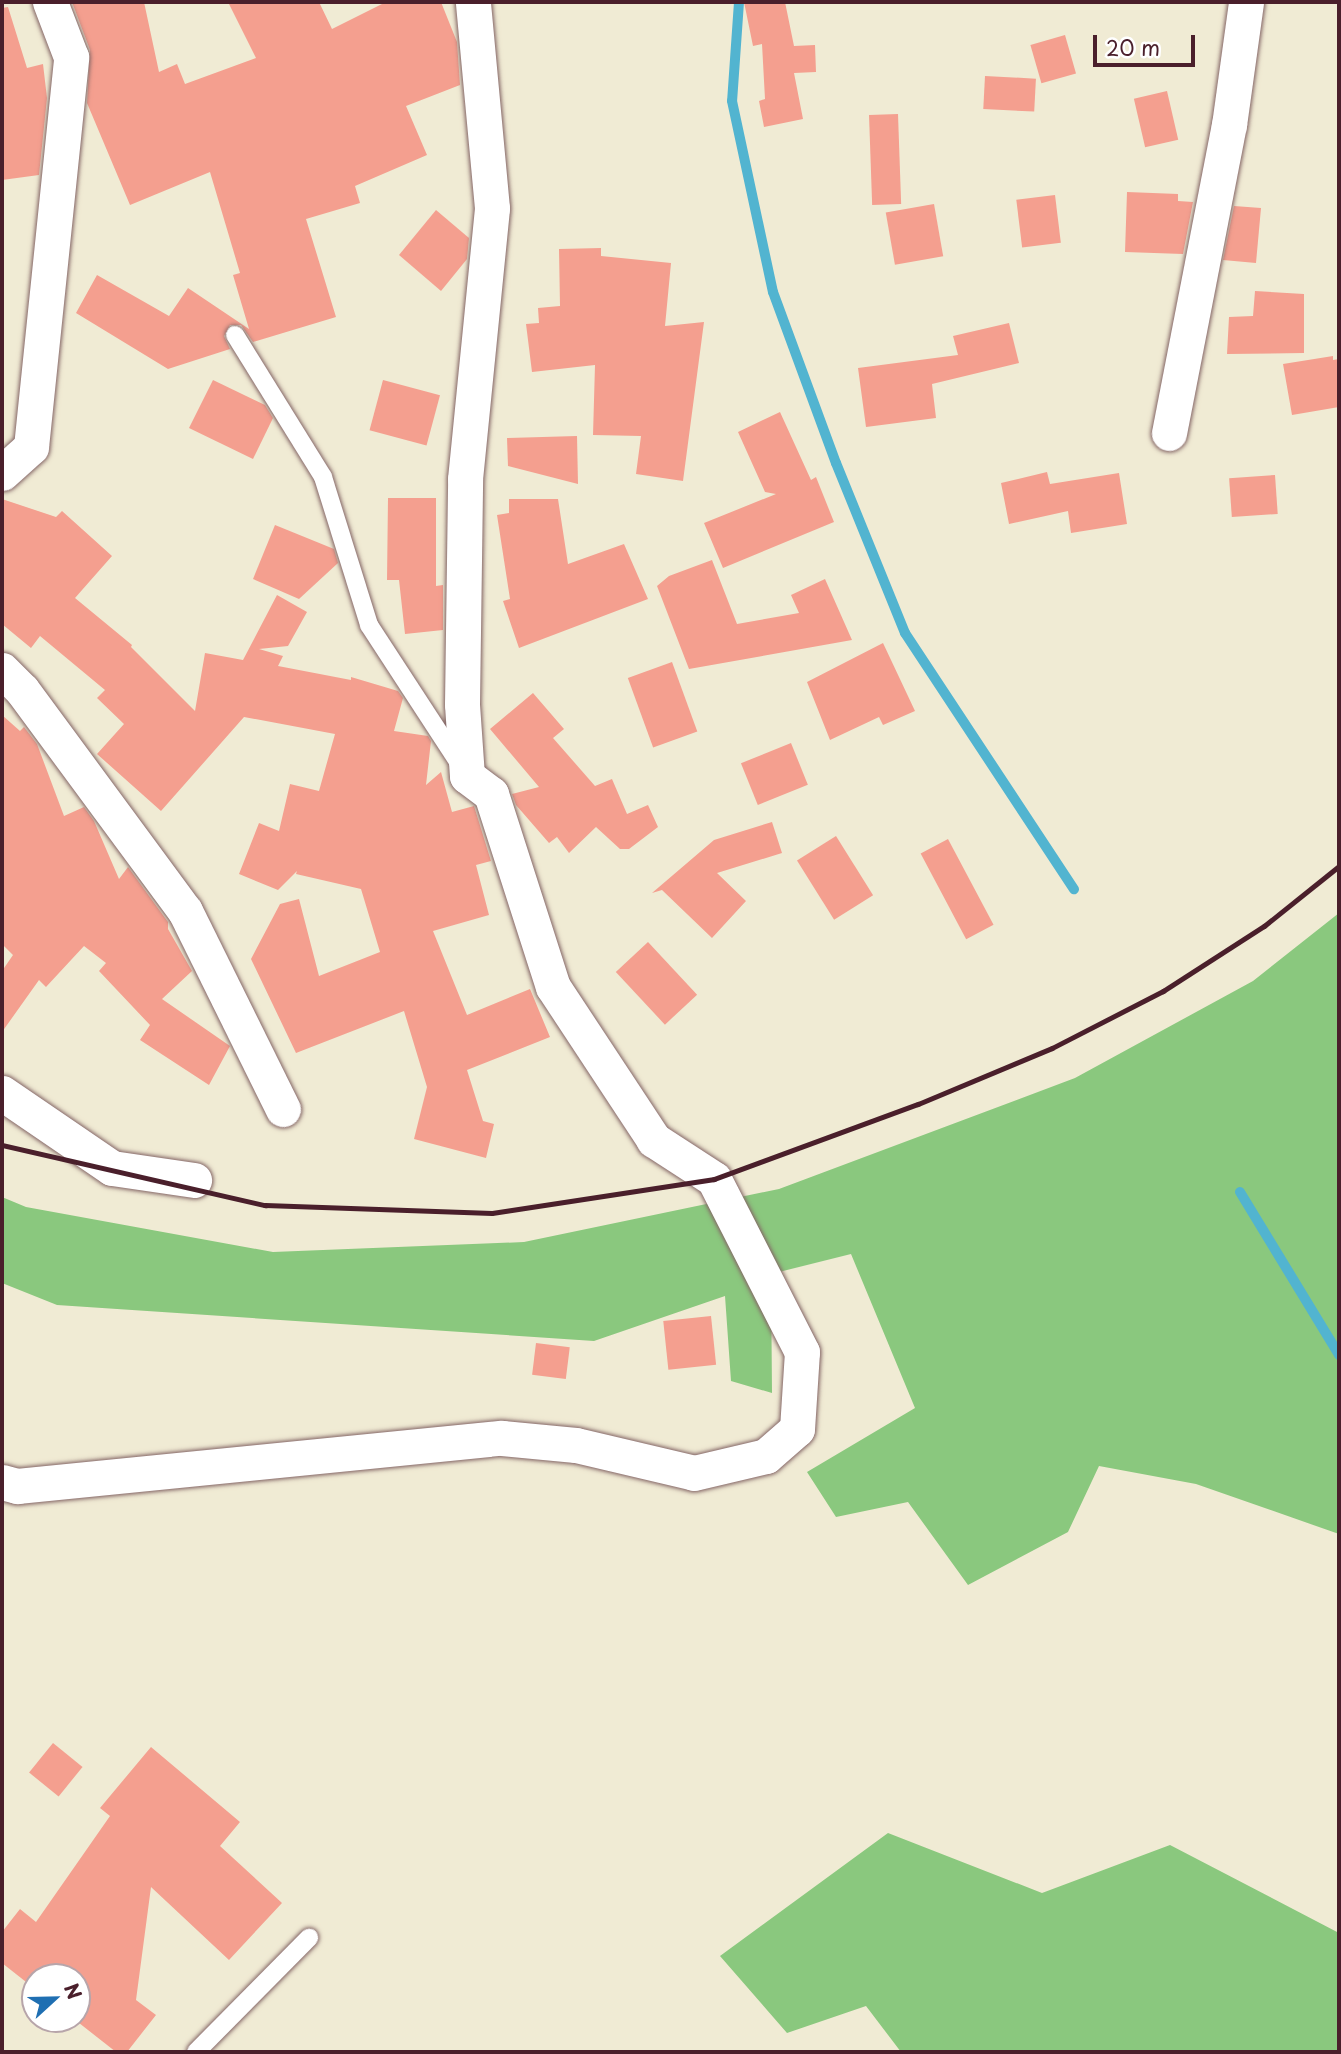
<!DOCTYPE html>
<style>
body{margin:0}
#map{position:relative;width:1341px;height:2054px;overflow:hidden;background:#f0ebd4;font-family:"Playpen Sans",sans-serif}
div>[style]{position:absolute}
.green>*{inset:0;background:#8ac87e}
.stream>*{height:10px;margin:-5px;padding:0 5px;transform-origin:5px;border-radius:5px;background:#52b4d0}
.building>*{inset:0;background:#f49f8f;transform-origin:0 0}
.roads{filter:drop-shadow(0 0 2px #846666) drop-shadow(0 0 2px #846666)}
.lane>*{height:18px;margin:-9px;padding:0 9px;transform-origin:9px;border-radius:9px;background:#fff}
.street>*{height:35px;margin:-17.5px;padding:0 17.5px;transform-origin:17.5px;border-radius:17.5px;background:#fff}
.rail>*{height:5px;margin:-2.5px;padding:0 2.5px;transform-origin:2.5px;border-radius:2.5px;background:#4a1f2b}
span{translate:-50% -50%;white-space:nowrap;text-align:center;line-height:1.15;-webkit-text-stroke:5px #fff;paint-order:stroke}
.frame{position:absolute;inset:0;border:4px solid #4a1f2b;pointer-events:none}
.north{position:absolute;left:21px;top:1963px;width:70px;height:70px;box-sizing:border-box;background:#fff;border:2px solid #b7a5aa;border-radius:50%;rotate:68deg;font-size:19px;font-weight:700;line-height:28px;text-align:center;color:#4a1f2b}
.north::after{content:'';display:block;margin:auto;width:24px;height:32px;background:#1f6fb2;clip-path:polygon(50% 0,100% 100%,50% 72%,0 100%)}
.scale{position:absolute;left:1093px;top:35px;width:102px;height:32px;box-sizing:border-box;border:4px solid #4a1f2b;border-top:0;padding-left:9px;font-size:21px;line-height:24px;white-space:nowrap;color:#4a1f2b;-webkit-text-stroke:5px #fff;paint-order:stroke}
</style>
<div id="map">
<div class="green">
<i style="clip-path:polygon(1339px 913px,1339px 1534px,1196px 1484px,1099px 1466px,1068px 1532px,968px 1585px,908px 1502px,836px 1517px,807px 1472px,915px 1408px,851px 1254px,771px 1274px,772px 1393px,731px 1381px,725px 1296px,594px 1341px,57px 1305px,2px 1283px,2px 1197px,26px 1207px,273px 1252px,524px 1242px,779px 1189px,1075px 1078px,1253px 981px)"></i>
<i style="clip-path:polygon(888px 1833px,1042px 1893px,1170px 1845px,1339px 1933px,1339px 2052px,901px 2052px,866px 2006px,787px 2033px,720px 1956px)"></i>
</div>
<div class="stream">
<i style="left:739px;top:2px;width:99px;rotate:94deg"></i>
<i style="left:732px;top:101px;width:195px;rotate:77.9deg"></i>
<i style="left:773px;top:292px;width:182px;rotate:69.8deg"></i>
<i style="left:836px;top:463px;width:183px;rotate:67.9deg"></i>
<i style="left:905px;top:633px;width:307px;rotate:56.6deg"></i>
<i style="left:1240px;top:1192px;width:191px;rotate:58.7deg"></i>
</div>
<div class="building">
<i style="clip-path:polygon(72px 2px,144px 2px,159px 72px,177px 64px,185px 84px,256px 58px,228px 2px,319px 2px,332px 29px,386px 2px,441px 2px,457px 42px,460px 85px,406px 106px,427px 155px,355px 186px,360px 203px,306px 219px,336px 317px,253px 342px,241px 325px,230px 325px,224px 336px,230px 349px,168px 369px,76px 313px,97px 275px,169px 316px,188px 288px,249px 329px,233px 275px,240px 273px,210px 172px,130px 205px,87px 103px,90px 50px)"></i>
<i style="clip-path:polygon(744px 2px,785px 2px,794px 46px,815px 45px,816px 72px,794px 73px,803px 119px,764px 127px,759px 101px,765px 99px,762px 44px,753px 46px)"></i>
<i style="clip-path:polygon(8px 7px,27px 68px,43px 64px,47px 98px,39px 175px,2px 180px,2px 8px)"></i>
<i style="left:1065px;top:35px;width:40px;height:36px;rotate:74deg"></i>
<i style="left:985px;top:76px;width:51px;height:33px;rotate:3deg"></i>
<i style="left:1167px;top:91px;width:50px;height:34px;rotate:77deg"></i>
<i style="left:898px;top:114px;width:90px;height:29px;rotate:88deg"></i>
<i style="clip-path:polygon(1127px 192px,1178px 194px,1178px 201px,1193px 202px,1183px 254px,1125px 252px)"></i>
<i style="left:1055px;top:195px;width:48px;height:39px;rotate:83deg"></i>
<i style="left:934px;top:204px;width:53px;height:49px;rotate:80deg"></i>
<i style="clip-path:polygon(1234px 206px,1261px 208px,1256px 263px,1223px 260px)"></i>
<i style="clip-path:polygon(436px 210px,469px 238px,467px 259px,441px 291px,399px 255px)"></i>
<i style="clip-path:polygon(601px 248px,601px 256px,671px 263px,665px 326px,704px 322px,683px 481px,636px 474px,641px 436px,593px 435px,595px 365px,532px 372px,526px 324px,539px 323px,538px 308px,560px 306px,559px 249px)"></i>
<i style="clip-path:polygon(1255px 291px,1304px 294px,1304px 353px,1227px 354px,1229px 317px,1253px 316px)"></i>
<i style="clip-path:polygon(1009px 323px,1019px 363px,932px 384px,936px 418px,866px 427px,858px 368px,958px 355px,953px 336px)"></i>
<i style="clip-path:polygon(1333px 356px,1333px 360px,1339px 359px,1339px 407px,1292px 415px,1283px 364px)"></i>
<i style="clip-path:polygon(213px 380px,265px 405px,273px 418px,253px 459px,189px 428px)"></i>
<i style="left:383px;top:380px;width:59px;height:52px;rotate:15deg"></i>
<i style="clip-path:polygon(780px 412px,811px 480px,816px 477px,834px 522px,723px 568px,704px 523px,776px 494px,765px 492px,738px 432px)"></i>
<i style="clip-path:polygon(577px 436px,578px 484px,508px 466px,507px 438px)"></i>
<i style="clip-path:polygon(1047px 472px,1050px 484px,1119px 473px,1127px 524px,1071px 533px,1068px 511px,1009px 524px,1001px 483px)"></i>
<i style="left:1275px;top:475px;width:39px;height:46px;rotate:86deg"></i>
<i style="clip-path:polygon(388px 498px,436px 498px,436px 586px,443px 585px,443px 630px,405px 634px,399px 580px,387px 580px)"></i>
<i style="clip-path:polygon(2px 499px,56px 517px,62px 511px,112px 556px,75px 598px,132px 645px,131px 647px,195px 711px,205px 653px,243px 660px,277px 595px,307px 612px,288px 646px,259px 649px,283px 656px,278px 666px,351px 680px,351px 677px,398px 691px,403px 698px,394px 731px,428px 736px,431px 741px,426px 785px,441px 772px,452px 812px,474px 806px,491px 861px,476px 865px,489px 915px,433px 931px,467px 1015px,530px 989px,550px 1037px,467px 1070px,483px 1121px,494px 1124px,486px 1158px,414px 1139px,427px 1087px,404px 1011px,296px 1053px,251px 959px,280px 904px,299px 899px,319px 976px,380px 952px,361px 889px,296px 874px,297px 871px,278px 890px,239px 874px,259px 823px,279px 831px,290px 784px,319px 791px,335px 734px,244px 717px,161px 811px,97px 754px,124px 724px,97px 698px,105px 690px,40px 636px,31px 648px,2px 624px)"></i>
<i style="clip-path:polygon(509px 499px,558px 499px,568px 564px,624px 544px,648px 599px,519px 648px,503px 601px,510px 599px,497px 515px,509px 513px)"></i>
<i style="clip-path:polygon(275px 525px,334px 549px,338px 563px,299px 599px,253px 579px)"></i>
<i style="clip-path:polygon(712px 560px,737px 624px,799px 613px,791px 595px,825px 579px,852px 640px,689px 669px,657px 586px,669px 576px)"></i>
<i style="clip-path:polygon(883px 643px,915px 711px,883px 725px,879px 717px,830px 740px,807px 682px)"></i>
<i style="left:672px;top:662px;width:74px;height:47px;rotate:70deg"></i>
<i style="clip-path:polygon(533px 693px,564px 729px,553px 738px,595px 786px,612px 779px,627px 814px,648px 805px,658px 827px,629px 849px,620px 849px,596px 827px,569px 853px,557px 837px,549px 843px,516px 805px,512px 794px,539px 787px,490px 729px)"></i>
<i style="clip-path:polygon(2px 715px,20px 731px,24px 727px,37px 744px,64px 816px,84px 807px,94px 821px,119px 879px,128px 867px,168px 922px,168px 929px,192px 971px,162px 999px,230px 1046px,209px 1085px,140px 1040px,150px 1025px,99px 971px,106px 963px,84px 946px,46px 987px,39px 980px,2px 1032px,2px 971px,13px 955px,2px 944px)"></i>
<i style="left:791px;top:743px;width:45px;height:54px;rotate:68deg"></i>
<i style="clip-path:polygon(772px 822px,782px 853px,717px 873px,746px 901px,712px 938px,662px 890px,652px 893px,714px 840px)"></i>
<i style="left:836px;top:836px;width:70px;height:46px;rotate:58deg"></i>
<i style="left:948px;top:839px;width:97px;height:31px;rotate:62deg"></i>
<i style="left:648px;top:942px;width:72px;height:44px;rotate:47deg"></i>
<i style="left:711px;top:1316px;width:49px;height:48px;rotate:84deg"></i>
<i style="left:536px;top:1343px;width:34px;height:32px;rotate:7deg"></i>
<i style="left:53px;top:1743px;width:38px;height:38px;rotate:39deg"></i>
<i style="clip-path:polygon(151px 1747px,240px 1822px,220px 1846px,282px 1903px,229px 1960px,151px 1887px,136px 2000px,156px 2015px,127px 2052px,116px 2052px,74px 2019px,77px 2019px,77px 1977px,35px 1977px,35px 1989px,2px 1963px,2px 1932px,20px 1909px,36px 1922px,110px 1816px,100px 1808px)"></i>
</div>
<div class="roads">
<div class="lane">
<i style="left:235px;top:335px;width:167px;rotate:58.2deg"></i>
<i style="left:323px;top:477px;width:155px;rotate:72.7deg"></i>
<i style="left:369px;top:625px;width:168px;rotate:56.9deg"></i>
<i style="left:196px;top:2052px;width:161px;rotate:-45.3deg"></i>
</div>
<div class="street">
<i style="left:1169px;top:433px;width:314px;rotate:-79deg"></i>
<i style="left:1229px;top:125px;width:124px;rotate:-82.1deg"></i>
<i style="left:2px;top:473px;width:39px;rotate:-42deg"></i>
<i style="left:31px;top:447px;width:392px;rotate:-84.1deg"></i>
<i style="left:71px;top:57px;width:59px;rotate:-110.9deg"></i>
<i style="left:2px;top:670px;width:28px;rotate:45deg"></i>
<i style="left:22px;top:690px;width:275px;rotate:53.6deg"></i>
<i style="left:185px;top:911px;width:221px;rotate:63.7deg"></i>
<i style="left:2px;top:1093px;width:133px;rotate:34.3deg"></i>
<i style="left:112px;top:1168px;width:83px;rotate:8.3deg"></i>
<i style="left:2px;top:1482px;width:16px;rotate:15deg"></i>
<i style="left:17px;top:1486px;width:487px;rotate:-5.7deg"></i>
<i style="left:502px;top:1438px;width:74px;rotate:5.4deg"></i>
<i style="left:576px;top:1445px;width:121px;rotate:13.3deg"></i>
<i style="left:694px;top:1473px;width:74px;rotate:-13.3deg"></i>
<i style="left:766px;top:1456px;width:41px;rotate:-41.1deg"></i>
<i style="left:797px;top:1429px;width:77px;rotate:-86.3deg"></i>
<i style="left:802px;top:1352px;width:194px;rotate:-117deg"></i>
<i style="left:714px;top:1179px;width:72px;rotate:-147deg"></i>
<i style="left:654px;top:1140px;width:183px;rotate:-123.4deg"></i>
<i style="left:553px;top:987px;width:203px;rotate:-107.8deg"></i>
<i style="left:491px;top:794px;width:30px;rotate:-143deg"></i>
<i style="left:467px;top:776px;width:72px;rotate:-94deg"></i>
<i style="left:462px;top:704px;width:225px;rotate:-89.2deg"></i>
<i style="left:465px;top:479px;width:272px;rotate:-84.3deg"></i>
<i style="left:492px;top:208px;width:207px;rotate:-95.3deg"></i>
</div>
</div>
<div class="rail">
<i style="left:2px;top:1145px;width:270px;rotate:12.9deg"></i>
<i style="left:265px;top:1205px;width:227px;rotate:2deg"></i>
<i style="left:492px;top:1213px;width:225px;rotate:-8.7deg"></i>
<i style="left:714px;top:1179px;width:217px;rotate:-20.2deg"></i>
<i style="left:918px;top:1104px;width:145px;rotate:-22.7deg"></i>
<i style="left:1052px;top:1048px;width:125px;rotate:-27.2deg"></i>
<i style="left:1163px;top:991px;width:120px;rotate:-32.8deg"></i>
<i style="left:1264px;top:926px;width:96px;rotate:-38.7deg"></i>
</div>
<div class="frame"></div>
<div class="north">N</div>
<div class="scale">20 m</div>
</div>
